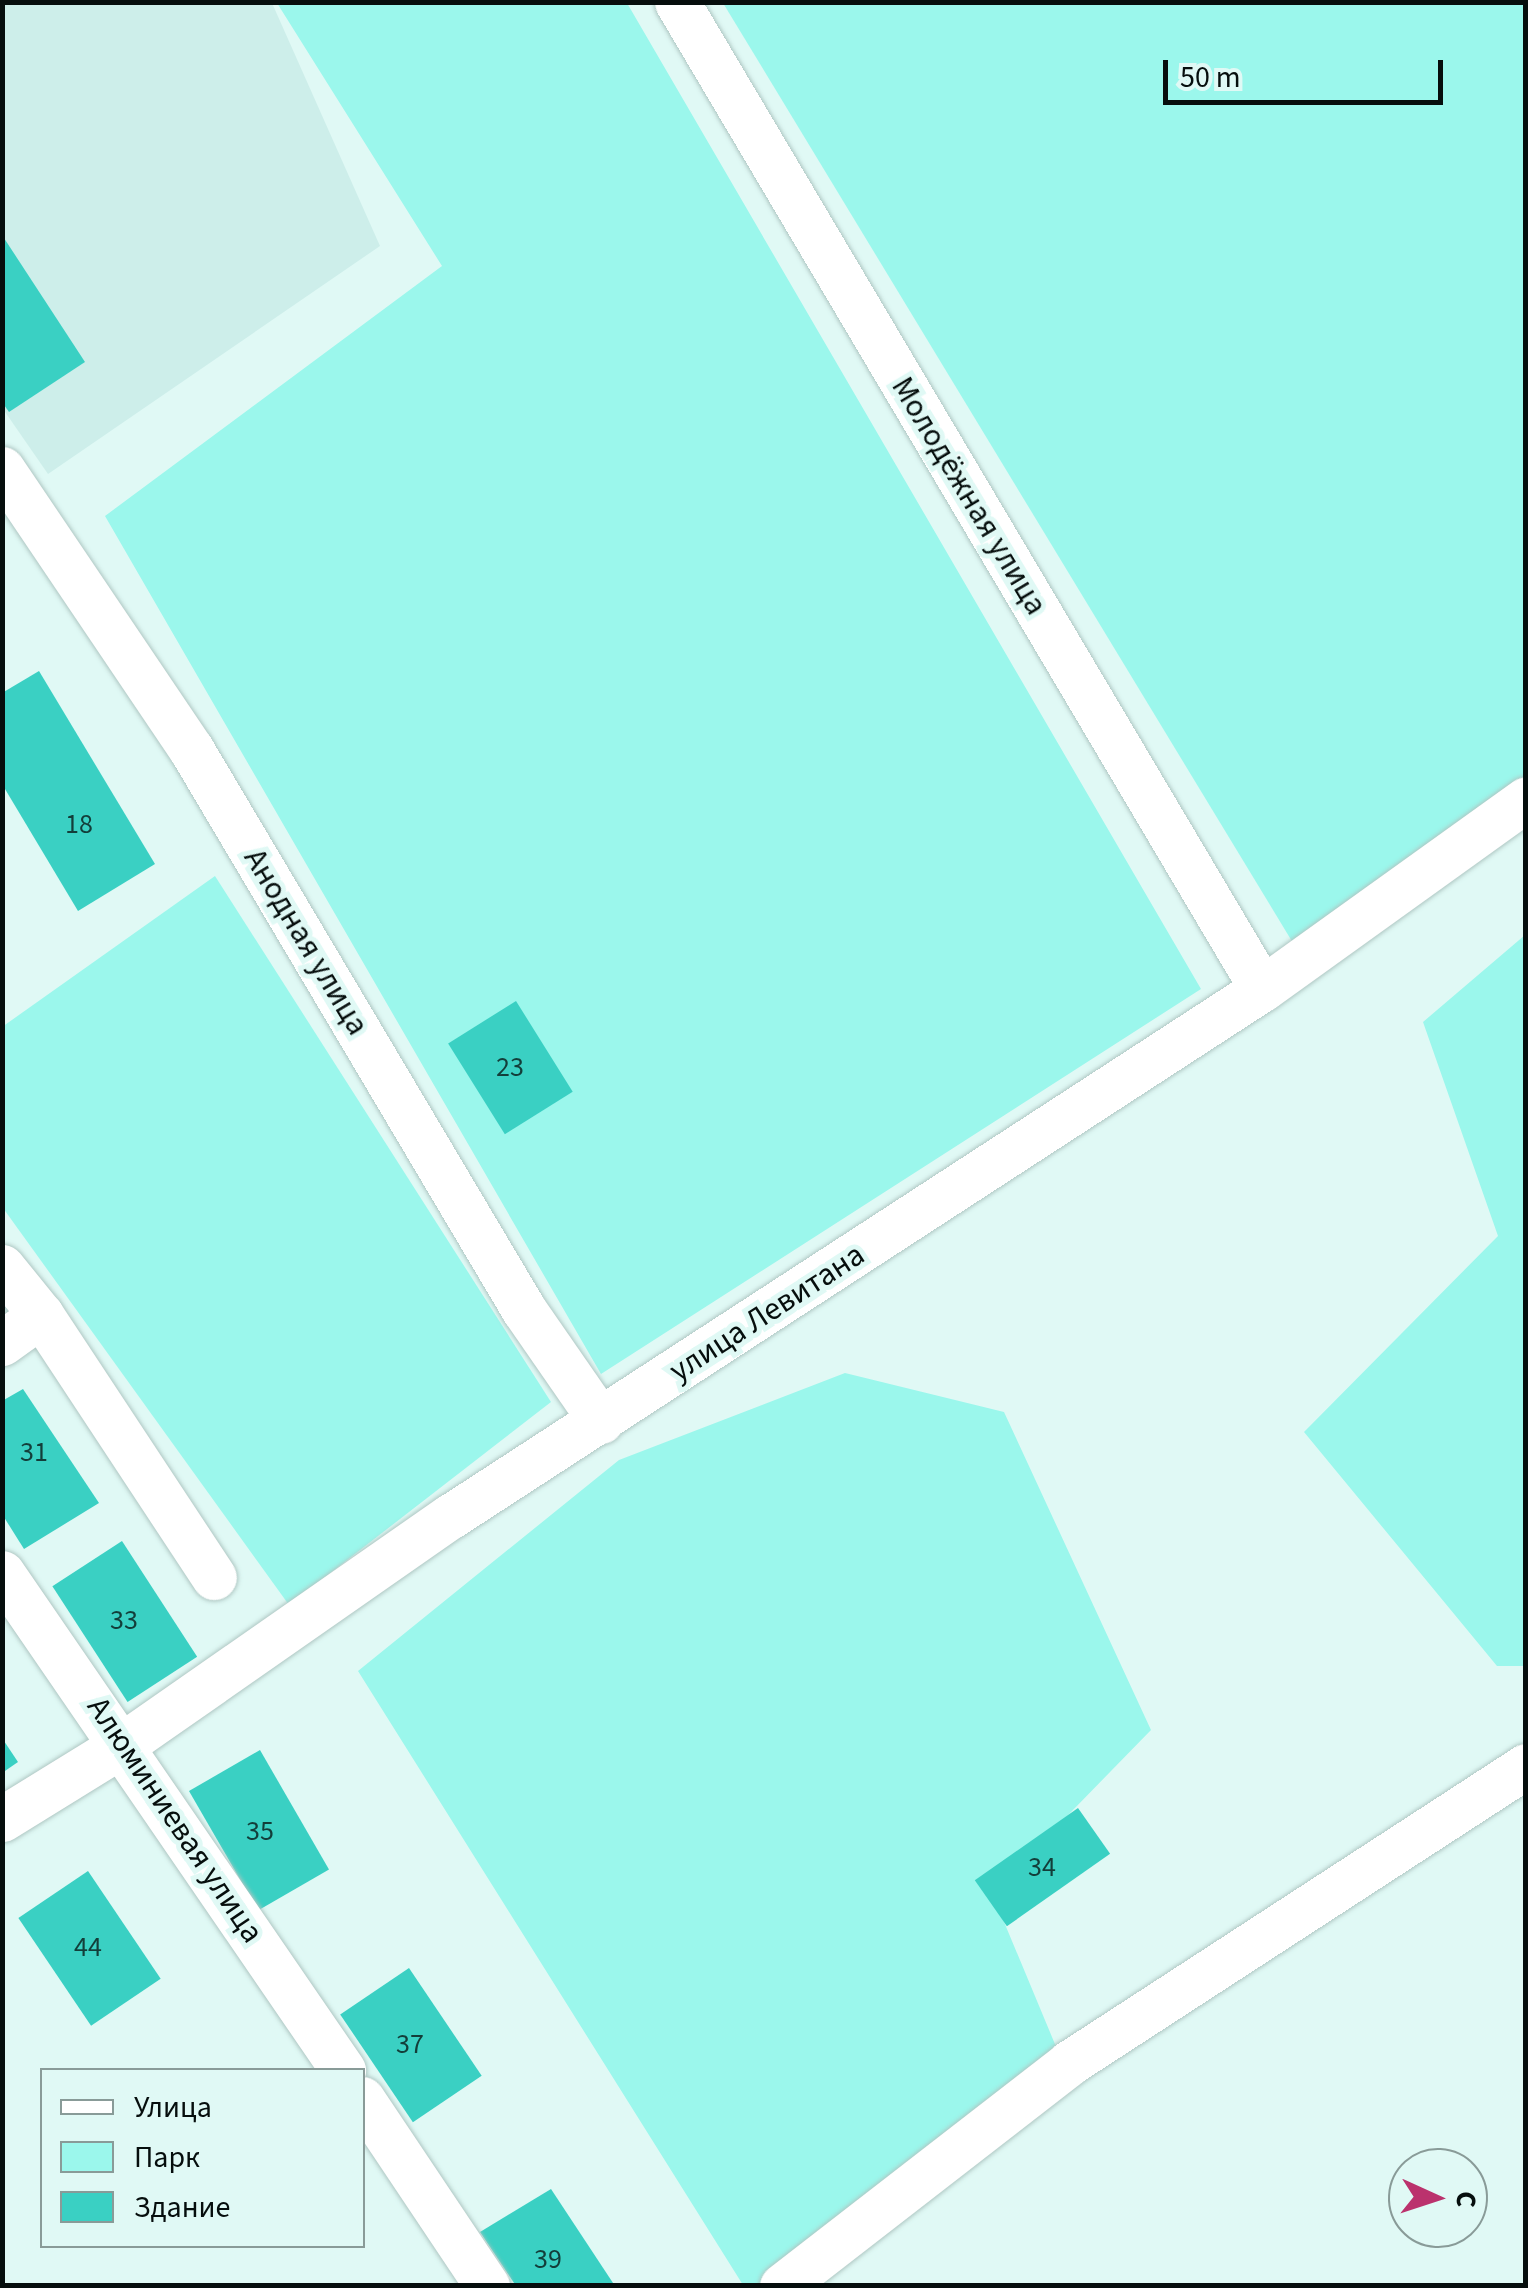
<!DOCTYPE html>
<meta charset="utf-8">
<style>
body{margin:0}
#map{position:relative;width:1528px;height:2288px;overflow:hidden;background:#e0f9f5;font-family:"Source Sans 3",sans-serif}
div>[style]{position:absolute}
.built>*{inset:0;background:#cdeeea}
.green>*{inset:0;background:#9bf7ec}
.building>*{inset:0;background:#3ad0c3;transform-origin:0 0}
.roads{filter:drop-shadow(0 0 2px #afc7c3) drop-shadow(0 0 2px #afc7c3)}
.minor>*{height:45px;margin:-22.5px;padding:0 22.5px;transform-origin:22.5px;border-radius:22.5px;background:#fff}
span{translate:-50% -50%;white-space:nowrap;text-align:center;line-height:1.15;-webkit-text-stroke:10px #e0f9f5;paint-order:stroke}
.number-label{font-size:28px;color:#133e3a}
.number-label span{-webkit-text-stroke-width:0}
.street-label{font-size:32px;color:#060e0d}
.frame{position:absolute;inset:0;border:5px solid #060e0d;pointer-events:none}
.legend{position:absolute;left:40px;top:2068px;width:325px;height:180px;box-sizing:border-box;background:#e0f9f5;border:2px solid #899b98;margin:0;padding:12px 18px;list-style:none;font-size:30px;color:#060e0d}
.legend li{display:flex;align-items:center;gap:20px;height:50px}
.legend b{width:50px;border:2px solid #899b98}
.north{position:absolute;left:1388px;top:2148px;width:100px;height:100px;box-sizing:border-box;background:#e0f9f5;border:2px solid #899b98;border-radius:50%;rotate:93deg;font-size:28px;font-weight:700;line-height:40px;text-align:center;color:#060e0d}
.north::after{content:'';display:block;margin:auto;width:35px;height:45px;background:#bb326d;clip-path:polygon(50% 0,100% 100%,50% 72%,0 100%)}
.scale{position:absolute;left:1163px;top:60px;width:280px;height:45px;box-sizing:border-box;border:5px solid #060e0d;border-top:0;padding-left:12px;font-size:30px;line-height:35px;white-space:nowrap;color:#060e0d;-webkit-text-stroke:8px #e0f9f5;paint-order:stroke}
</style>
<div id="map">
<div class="built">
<i style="clip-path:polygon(2px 3px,272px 3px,380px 246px,48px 474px,3px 409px)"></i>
</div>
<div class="green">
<i style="clip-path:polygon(277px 3px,627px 3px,1201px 989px,601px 1374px,105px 516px,442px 266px)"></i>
<i style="clip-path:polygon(723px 3px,1525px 3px,1525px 783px,1293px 943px)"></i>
<i style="clip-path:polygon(215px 876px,551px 1402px,289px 1605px,3px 1208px,2px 1027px)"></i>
<i style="clip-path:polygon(1525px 935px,1526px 1666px,1497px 1666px,1304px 1432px,1498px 1236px,1423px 1022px)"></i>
<i style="clip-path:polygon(845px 1373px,1004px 1412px,1151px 1730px,992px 1893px,1062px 2061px,773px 2285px,743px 2285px,358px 1671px,619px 1460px)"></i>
</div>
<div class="building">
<i style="clip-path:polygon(2px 235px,85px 362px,9px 412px,2px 402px)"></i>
<i style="clip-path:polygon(39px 671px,155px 864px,78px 911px,2px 784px,2px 693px)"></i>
<i style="left:516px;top:1001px;width:107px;height:80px;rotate:58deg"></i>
<i style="clip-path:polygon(23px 1389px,99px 1503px,24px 1549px,2px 1514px,2px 1401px)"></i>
<i style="left:122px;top:1541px;width:138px;height:83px;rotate:57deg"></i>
<i style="clip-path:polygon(2px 1738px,18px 1762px,2px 1773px)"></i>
<i style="left:260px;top:1750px;width:138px;height:82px;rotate:60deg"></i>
<i style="left:1078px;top:1808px;width:56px;height:126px;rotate:55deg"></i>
<i style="left:88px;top:1871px;width:130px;height:84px;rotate:56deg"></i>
<i style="left:409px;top:1968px;width:130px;height:83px;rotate:56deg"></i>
<i style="clip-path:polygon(551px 2189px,615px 2286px,516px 2286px,480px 2232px)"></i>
</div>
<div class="roads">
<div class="minor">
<i style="left:677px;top:2px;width:1147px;rotate:59.34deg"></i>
<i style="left:2px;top:469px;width:338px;rotate:56deg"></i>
<i style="left:191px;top:749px;width:652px;rotate:59.31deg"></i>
<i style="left:524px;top:1310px;width:135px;rotate:55.3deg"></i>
<i style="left:2px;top:1267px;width:62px;rotate:50.9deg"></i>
<i style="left:2px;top:1343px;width:48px;rotate:-35.7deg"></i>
<i style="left:41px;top:1315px;width:314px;rotate:56.6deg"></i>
<i style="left:2px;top:1573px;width:603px;rotate:55.55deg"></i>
<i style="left:2px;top:1819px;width:145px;rotate:-31.7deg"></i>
<i style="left:125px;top:1743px;width:397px;rotate:-34.9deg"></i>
<i style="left:451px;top:1516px;width:967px;rotate:-33.02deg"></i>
<i style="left:1262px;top:989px;width:325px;rotate:-35.7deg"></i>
<i style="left:362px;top:2099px;width:225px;rotate:56.2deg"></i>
<i style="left:782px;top:2286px;width:363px;rotate:-37.8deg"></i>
<i style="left:1069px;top:2063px;width:545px;rotate:-33.02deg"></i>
</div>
</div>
<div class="number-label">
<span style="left:79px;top:824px">18</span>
<span style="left:510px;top:1067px">23</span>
<span style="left:34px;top:1452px">31</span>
<span style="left:124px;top:1620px">33</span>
<span style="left:260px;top:1831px">35</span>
<span style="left:1042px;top:1867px">34</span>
<span style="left:88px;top:1947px">44</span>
<span style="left:410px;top:2044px">37</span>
<span style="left:548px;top:2259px">39</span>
</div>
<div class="street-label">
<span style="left:969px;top:496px;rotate:59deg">Молодёжная улица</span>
<span style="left:306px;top:942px;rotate:59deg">Анодная улица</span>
<span style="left:767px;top:1313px;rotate:-33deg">улица Левитана</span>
<span style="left:175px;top:1820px;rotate:56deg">Алюминиевая улица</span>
</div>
<div class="frame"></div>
<ul class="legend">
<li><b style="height:12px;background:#fff"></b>Улица</li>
<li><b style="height:28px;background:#9bf7ec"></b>Парк</li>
<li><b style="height:28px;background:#3ad0c3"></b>Здание</li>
</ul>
<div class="north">С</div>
<div class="scale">50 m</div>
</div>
